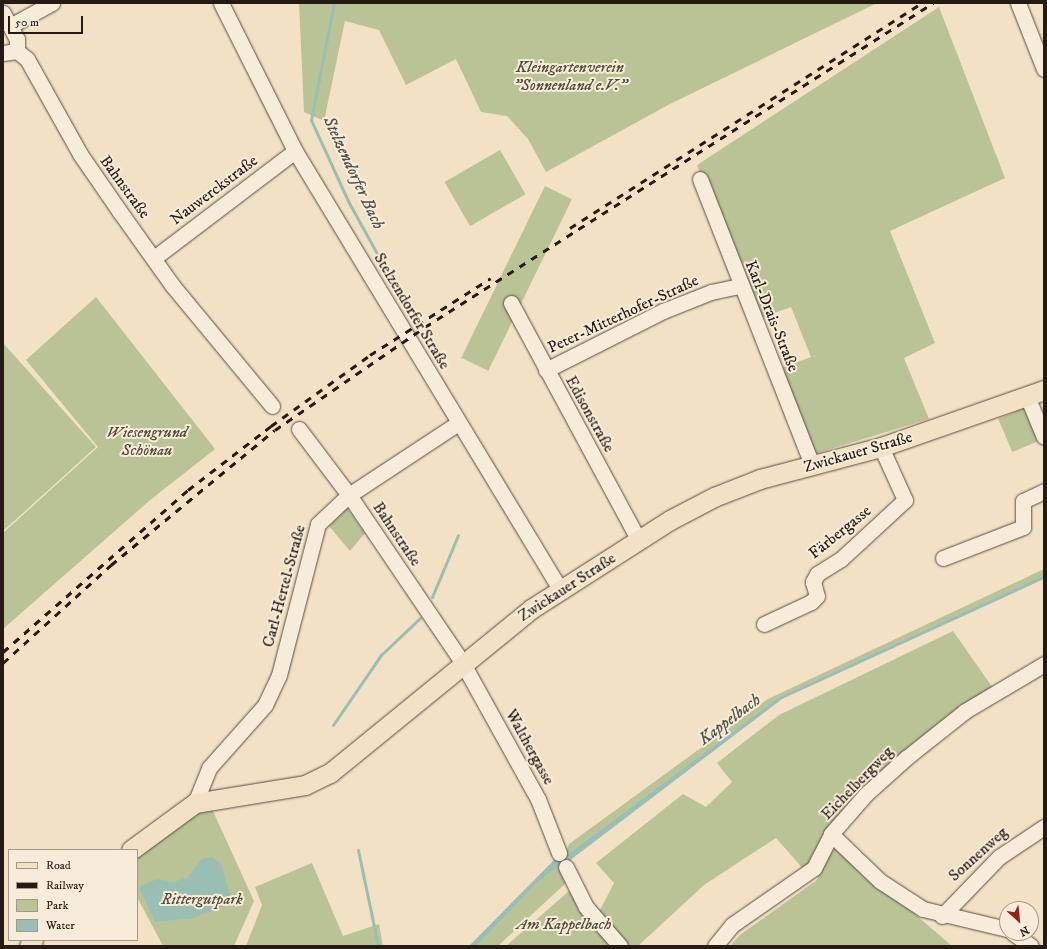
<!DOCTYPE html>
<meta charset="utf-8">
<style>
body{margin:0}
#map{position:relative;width:1047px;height:949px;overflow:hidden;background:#f2e1c5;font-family:"IM FELL DW Pica",serif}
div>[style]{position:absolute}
.green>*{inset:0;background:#b9c396;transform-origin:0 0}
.water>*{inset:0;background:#9bbeb4}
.stream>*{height:3px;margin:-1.5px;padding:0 1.5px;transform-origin:1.5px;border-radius:1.5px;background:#9bbeb4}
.roads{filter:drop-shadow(0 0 1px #594c40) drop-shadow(0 0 1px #594c40)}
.minor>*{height:15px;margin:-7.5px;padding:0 7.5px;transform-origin:7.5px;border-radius:7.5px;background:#f7ecd9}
.major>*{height:19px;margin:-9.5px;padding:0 9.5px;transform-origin:9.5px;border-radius:9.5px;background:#f2e1c5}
.rail>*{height:3px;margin-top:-1.5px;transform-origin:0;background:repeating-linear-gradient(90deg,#261a14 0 7px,transparent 0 14px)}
span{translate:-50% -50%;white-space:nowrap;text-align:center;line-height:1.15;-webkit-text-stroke:4px #f7ecd9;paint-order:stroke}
.park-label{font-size:16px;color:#524d3b;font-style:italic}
.street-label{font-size:16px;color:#261a14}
.water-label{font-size:17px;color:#4f534c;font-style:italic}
.frame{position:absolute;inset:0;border:4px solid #261a14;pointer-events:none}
.legend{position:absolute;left:8px;top:849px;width:130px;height:92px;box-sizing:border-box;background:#f7ecd9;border:1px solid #a3988a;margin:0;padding:5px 7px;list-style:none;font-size:12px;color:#261a14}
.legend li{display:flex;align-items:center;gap:8px;height:20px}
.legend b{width:20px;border:1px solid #a3988a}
.north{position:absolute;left:999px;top:901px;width:40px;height:40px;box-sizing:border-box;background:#f7ecd9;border:1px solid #a3988a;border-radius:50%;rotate:153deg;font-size:11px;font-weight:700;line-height:16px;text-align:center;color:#261a14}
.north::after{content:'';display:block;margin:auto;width:14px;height:18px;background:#8f2418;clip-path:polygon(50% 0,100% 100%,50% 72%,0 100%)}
.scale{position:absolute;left:8px;top:16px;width:75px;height:18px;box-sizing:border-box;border:2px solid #261a14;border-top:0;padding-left:5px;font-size:12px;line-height:14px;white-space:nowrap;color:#261a14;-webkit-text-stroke:3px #f7ecd9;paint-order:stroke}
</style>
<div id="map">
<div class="green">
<i style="clip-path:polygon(299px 3px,877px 3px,668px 105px,546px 172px,528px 139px,507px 116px,481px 112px,456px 59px,406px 85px,379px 30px,345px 21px,324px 121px,304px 112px)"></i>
<i style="clip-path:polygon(939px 7px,1005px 178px,890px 231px,935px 343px,904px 358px,929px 419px,814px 454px,781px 368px,811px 357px,791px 307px,758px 319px,697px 165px)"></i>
<i style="left:500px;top:150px;width:51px;height:64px;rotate:60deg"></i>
<i style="left:545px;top:186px;width:30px;height:191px;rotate:26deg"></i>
<i style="clip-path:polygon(96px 297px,215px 449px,149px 501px,3px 629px,3px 533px,98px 447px,26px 360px)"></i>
<i style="clip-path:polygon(3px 343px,96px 447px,3px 531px)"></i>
<i style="left:1024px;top:408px;width:36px;height:28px;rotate:67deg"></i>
<i style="clip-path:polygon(347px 508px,365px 533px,350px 551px,329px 526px)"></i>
<i style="clip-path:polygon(1044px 569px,1044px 575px,779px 697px,565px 856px,569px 844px,768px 699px)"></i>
<i style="clip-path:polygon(953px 631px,993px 688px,900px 755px,805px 871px,776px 838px,704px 885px,638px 946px,627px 946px,598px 914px,614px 883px,596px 863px,683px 794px,706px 807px,732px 782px,717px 763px,779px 715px)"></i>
<i style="clip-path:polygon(212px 809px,254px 901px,234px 946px,163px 946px,137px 897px,137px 859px,194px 814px)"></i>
<i style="clip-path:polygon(837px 847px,952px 946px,730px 946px,740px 935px,817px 880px,823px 859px)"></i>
<i style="clip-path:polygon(312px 863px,343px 936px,379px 924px,383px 946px,246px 946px,262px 905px,255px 887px)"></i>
<i style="clip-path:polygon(561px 865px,567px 882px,498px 946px,477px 946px,537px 883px)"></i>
<i style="clip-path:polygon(569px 891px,592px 926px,614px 946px,506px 946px)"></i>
</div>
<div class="water">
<i style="clip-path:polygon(1044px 575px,1044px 579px,782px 699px,569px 861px,565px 856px,779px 697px)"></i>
<i style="clip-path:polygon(212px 857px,221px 864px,230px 895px,224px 906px,193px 918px,155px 922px,139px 887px,157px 879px,173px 882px,187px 878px,202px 859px)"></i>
<i style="clip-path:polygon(557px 857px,561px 865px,537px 883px,477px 946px,469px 946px)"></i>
</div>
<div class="stream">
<i style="left:334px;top:3px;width:119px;rotate:101.1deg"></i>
<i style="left:311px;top:120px;width:89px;rotate:65.4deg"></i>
<i style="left:348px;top:201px;width:112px;rotate:61.1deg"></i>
<i style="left:432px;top:597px;width:67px;rotate:-67.2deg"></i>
<i style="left:333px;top:725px;width:85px;rotate:-55.6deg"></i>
<i style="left:381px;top:655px;width:54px;rotate:-43.5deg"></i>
<i style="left:358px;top:850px;width:98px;rotate:78.2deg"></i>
</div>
<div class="roads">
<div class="minor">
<i style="left:221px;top:3px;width:165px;rotate:63.4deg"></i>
<i style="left:295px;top:151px;width:512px;rotate:58.83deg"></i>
<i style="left:1018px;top:3px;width:71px;rotate:68.5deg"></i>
<i style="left:3px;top:13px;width:30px;rotate:62deg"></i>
<i style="left:17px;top:39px;width:12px;rotate:90deg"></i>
<i style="left:10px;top:26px;width:48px;rotate:-28.7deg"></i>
<i style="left:3px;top:53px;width:14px;rotate:-8deg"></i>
<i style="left:17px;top:51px;width:13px;rotate:39deg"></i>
<i style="left:27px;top:59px;width:109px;rotate:60.8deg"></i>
<i style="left:80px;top:154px;width:70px;rotate:55.4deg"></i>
<i style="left:120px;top:212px;width:90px;rotate:54.5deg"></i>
<i style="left:172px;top:285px;width:157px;rotate:50.4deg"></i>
<i style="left:700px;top:179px;width:307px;rotate:68.6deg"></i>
<i style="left:154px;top:258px;width:177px;rotate:-37.2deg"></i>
<i style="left:511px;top:303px;width:270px;rotate:61.7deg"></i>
<i style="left:546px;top:370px;width:131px;rotate:-26.8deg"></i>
<i style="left:663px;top:311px;width:52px;rotate:-21.6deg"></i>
<i style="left:711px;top:292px;width:30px;rotate:-12deg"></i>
<i style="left:1027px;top:396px;width:44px;rotate:67.5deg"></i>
<i style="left:299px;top:429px;width:83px;rotate:52.9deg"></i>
<i style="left:349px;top:495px;width:202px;rotate:55.9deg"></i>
<i style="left:462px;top:662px;width:157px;rotate:61deg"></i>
<i style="left:538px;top:799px;width:58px;rotate:68.7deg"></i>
<i style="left:943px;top:558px;width:86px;rotate:-21.2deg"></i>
<i style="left:1023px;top:527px;width:26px;rotate:-90deg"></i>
<i style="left:1023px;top:501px;width:23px;rotate:-25deg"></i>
<i style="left:764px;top:624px;width:52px;rotate:-25.1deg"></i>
<i style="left:811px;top:602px;width:8px;rotate:-45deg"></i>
<i style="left:817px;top:596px;width:15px;rotate:-106deg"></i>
<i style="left:813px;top:582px;width:9px;rotate:-63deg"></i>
<i style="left:817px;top:574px;width:28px;rotate:-32deg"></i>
<i style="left:841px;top:559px;width:87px;rotate:-42.7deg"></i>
<i style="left:905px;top:500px;width:58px;rotate:-114.4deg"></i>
<i style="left:195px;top:803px;width:38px;rotate:-68deg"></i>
<i style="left:209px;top:768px;width:84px;rotate:-48.4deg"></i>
<i style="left:265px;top:705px;width:33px;rotate:-65deg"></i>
<i style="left:279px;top:675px;width:156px;rotate:-75.5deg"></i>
<i style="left:318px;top:524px;width:42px;rotate:-43.1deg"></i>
<i style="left:349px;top:495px;width:131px;rotate:-33.4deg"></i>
<i style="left:831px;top:834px;width:68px;rotate:43.8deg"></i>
<i style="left:880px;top:881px;width:51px;rotate:33.1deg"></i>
<i style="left:923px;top:909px;width:86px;rotate:13.4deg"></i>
<i style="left:566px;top:867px;width:45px;rotate:63.4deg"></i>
<i style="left:586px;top:907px;width:52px;rotate:48.9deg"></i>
<i style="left:942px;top:916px;width:82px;rotate:-46deg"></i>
<i style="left:999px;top:857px;width:54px;rotate:-33.7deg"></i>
<i style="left:1013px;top:933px;width:22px;rotate:36deg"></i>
<i style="left:715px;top:946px;width:27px;rotate:-51deg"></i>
<i style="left:732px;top:925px;width:100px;rotate:-34.8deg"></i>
<i style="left:814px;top:868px;width:38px;rotate:-63deg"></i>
<i style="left:831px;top:834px;width:53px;rotate:-48.8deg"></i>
<i style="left:866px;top:794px;width:54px;rotate:-42deg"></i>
<i style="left:906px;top:758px;width:75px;rotate:-38.5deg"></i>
<i style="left:965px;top:711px;width:92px;rotate:-30.7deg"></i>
</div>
<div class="major">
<i style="left:131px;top:850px;width:79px;rotate:-36.3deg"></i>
<i style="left:195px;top:803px;width:111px;rotate:-9.3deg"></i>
<i style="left:305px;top:785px;width:28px;rotate:-26deg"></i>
<i style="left:330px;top:773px;width:259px;rotate:-39.2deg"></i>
<i style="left:531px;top:609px;width:165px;rotate:-32.6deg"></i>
<i style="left:670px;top:520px;width:50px;rotate:-27.6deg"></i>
<i style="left:714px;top:497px;width:49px;rotate:-21.4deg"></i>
<i style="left:760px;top:479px;width:125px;rotate:-14.8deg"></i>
<i style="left:881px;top:447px;width:173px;rotate:-19.3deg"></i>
<i style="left:29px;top:946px;width:7px;rotate:-56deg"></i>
</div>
</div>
<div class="rail">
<i style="left:570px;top:228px;width:418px;rotate:-32.6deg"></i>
<i style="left:3px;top:652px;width:246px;rotate:-41.2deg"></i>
<i style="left:188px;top:490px;width:105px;rotate:-37.6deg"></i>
<i style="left:271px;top:426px;width:122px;rotate:-35.6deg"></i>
<i style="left:370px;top:355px;width:143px;rotate:-32.5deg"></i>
<i style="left:3px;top:663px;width:146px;rotate:-42.2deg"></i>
<i style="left:111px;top:565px;width:212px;rotate:-39.5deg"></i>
<i style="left:275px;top:430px;width:182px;rotate:-34.5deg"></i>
<i style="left:425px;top:327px;width:603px;rotate:-32.53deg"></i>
</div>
<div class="park-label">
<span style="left:570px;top:76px">Kleingartenverein<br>"Sonnenland e.V."</span>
<span style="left:147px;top:441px">Wiesengrund<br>Schönau</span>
<span style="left:202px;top:899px">Rittergutpark</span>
<span style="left:564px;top:924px">Am Kappelbach</span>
</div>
<div class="street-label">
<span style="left:125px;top:187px;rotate:54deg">Bahnstraße</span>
<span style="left:214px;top:190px;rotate:-37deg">Nauwerckstraße</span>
<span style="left:412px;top:311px;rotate:59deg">Stelzendorfer Straße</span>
<span style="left:623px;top:314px;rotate:-25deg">Peter-Mitterhofer-Straße</span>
<span style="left:772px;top:316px;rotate:68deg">Karl-Drais-Straße</span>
<span style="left:590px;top:414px;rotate:61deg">Edisonstraße</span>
<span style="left:858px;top:452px;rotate:-16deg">Zwickauer Straße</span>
<span style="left:840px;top:532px;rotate:-39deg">Färbergasse</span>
<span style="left:397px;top:534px;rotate:56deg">Bahnstraße</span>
<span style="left:284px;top:586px;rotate:-75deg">Carl-Hertel-Straße</span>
<span style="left:567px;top:587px;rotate:-33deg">Zwickauer Straße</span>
<span style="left:530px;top:747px;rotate:61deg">Walthergasse</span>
<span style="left:857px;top:783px;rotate:-46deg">Eichelbergweg</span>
<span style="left:978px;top:854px;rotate:-42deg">Sonnenweg</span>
</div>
<div class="water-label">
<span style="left:353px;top:173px;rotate:65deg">Stelzendorfer Bach</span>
<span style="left:730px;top:720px;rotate:-37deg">Kappelbach</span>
</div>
<div class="frame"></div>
<ul class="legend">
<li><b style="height:5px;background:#f2e1c5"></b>Road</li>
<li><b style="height:5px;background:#261a14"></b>Railway</li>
<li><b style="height:11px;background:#b9c396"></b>Park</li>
<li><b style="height:11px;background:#9bbeb4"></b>Water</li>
</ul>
<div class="north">N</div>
<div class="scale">50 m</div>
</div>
